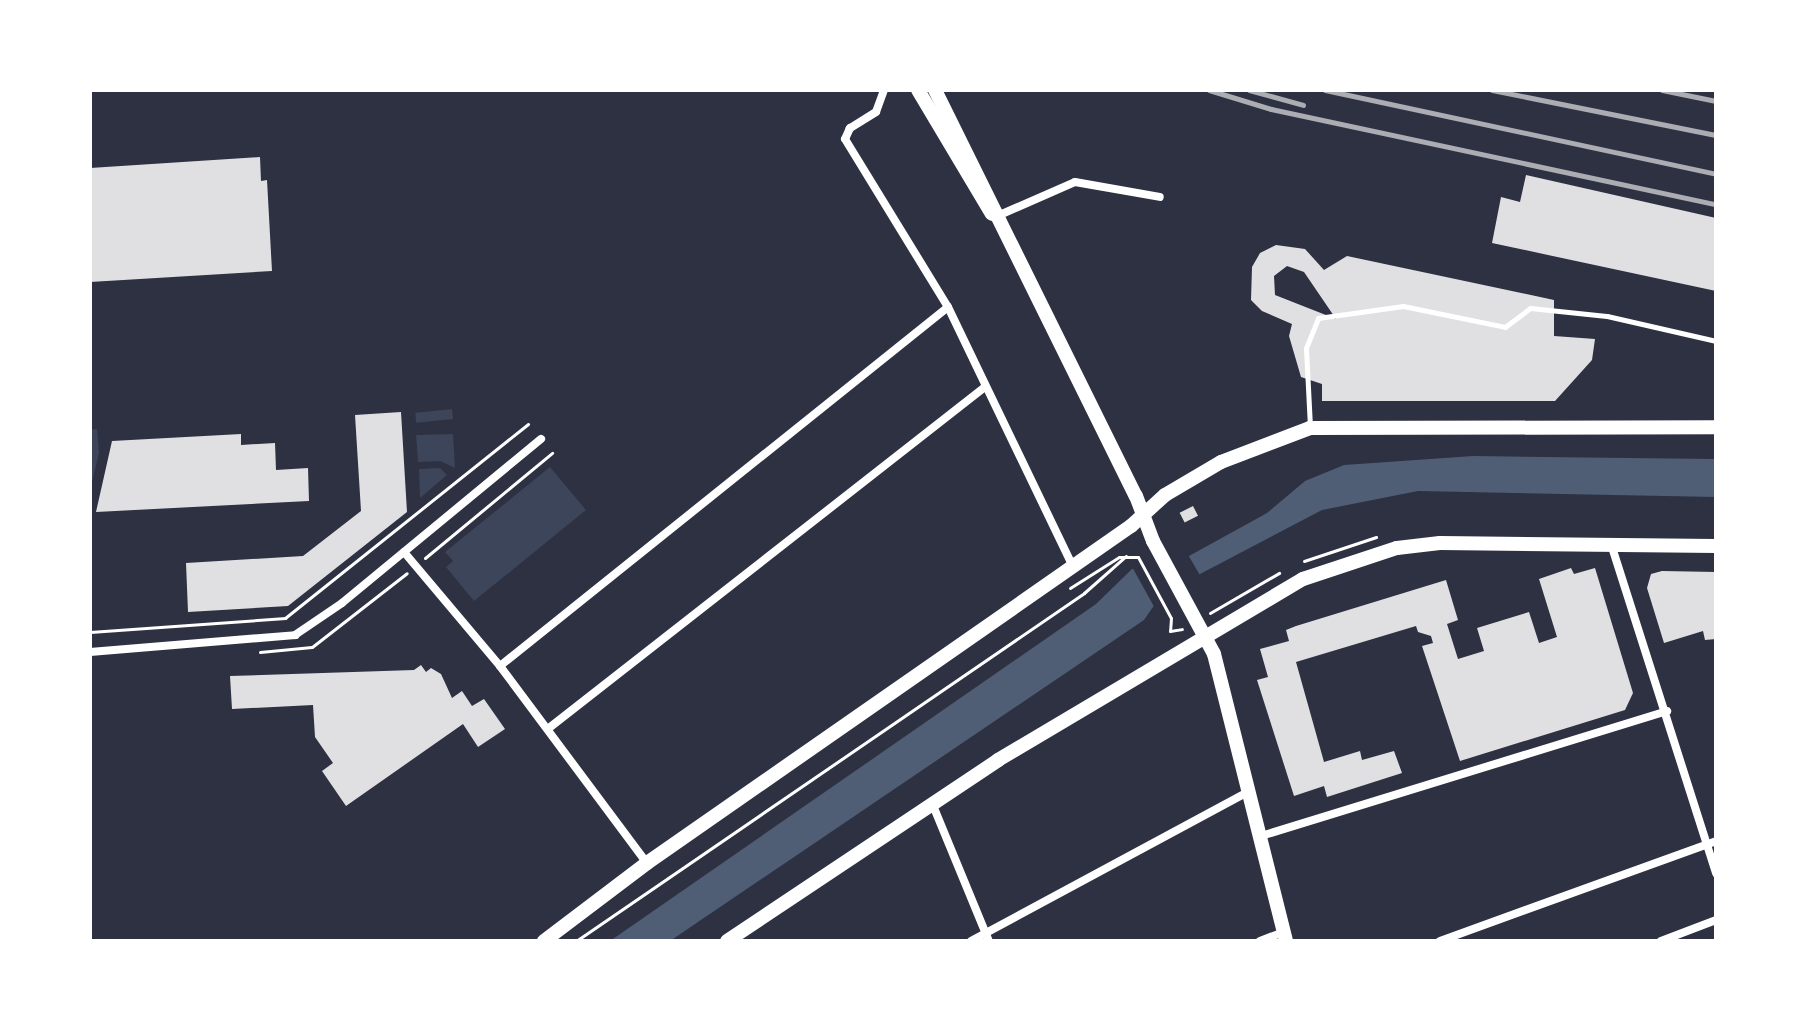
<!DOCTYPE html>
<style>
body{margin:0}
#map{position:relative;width:1806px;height:1031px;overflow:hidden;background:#2d3142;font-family:Inter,sans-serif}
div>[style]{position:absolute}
.green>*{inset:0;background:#3c4559;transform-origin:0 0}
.water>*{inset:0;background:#4f5d75}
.pier>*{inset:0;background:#2d3142}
.building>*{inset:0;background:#e0e0e3;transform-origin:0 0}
.path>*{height:3px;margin:-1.5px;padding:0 1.5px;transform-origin:1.5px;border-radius:1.5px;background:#fff}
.service>*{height:5px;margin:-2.5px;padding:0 2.5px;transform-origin:2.5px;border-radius:2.5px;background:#fff}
.minor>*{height:8px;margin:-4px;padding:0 4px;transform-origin:4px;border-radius:4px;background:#fff}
.primary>*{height:14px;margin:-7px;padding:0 7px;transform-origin:7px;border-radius:7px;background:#fff}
.rail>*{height:5px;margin:-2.5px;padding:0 2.5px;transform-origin:2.5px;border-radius:2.5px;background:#abadb3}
span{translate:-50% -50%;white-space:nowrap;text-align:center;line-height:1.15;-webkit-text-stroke:6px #fff;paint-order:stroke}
.frame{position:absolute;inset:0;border:92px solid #fff;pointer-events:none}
</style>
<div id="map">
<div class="green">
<i style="left:452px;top:409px;width:10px;height:37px;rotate:84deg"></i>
<i style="clip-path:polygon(97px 429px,99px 453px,90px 490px,90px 430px)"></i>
<i style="clip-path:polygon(453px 434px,455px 468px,440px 461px,418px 462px,416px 435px)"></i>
<i style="clip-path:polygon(550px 467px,586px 510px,474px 601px,446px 567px,453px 561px,445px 552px)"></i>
<i style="clip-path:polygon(440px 468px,447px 475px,420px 498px,419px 469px)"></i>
</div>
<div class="water">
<i style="clip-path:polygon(1473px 456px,1716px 459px,1716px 497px,1418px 491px,1322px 510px,1162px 594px,1144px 620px,670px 941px,610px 941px,1096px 604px,1132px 569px,1189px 556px,1267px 513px,1305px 481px,1344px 465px)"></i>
</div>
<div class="pier">
<i style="clip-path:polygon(1187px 553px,1201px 577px,1165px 597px,1157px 612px,1131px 565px)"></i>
</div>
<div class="building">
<i style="clip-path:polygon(260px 157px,261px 181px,267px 180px,272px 271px,90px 282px,90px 168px)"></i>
<i style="clip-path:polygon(1526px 175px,1716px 218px,1716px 291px,1492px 243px,1501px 197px,1520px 202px)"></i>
<i style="clip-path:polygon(evenodd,1276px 245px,1305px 249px,1324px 270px,1347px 256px,1554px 300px,1554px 336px,1595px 339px,1592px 360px,1555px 401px,1322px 401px,1322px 384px,1301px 377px,1289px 336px,1292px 324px,1262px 311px,1251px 300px,1252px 267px,1260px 253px,1276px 245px,1287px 266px,1304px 272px,1336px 319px,1275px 295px,1274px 276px,1287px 266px)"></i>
<i style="clip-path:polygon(401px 412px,407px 512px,288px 606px,188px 612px,186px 563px,303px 556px,361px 511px,355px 415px)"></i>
<i style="clip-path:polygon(241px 434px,241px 445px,275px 443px,276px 470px,308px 468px,309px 501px,96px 512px,112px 441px)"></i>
<i style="left:1193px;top:506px;width:11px;height:15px;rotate:63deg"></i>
<i style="clip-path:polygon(1571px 568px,1574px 574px,1595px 568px,1633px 693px,1625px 710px,1460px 761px,1422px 646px,1433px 643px,1431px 636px,1418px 632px,1416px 626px,1296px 662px,1324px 762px,1360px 751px,1362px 760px,1394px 751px,1402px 773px,1327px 797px,1324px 786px,1294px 796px,1257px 680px,1268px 677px,1260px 649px,1289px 641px,1286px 630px,1296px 626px,1446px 580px,1458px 620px,1447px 624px,1458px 659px,1484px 651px,1477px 628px,1529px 612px,1539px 643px,1557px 637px,1539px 579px)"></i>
<i style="clip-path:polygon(1662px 571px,1716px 572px,1716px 639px,1705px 640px,1703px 631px,1664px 643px,1647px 588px,1651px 574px)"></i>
<i style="clip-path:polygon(421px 665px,426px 672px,431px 668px,441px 674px,452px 698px,462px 691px,472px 706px,484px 699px,505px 729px,478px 747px,463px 724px,346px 806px,322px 771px,333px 763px,315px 737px,313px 705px,232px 709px,230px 676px,414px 670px)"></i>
</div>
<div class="path">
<i style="left:425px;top:558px;width:165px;rotate:-39.6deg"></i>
<i style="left:1304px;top:561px;width:76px;rotate:-18.4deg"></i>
<i style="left:1070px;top:588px;width:58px;rotate:-32.3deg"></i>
<i style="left:1119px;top:557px;width:19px"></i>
<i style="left:1138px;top:557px;width:69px;rotate:61.6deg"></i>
<i style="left:1171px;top:618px;width:13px;rotate:94deg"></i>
<i style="left:1170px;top:631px;width:12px;rotate:-9deg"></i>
<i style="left:1210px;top:613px;width:80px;rotate:-30.1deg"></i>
<i style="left:90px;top:632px;width:196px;rotate:-4.1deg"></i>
<i style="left:285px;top:618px;width:311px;rotate:-38.6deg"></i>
<i style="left:260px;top:652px;width:52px;rotate:-5.5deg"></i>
<i style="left:312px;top:647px;width:120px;rotate:-37.9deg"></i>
<i style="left:576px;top:941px;width:616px;rotate:-34.41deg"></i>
<i style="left:1084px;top:593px;width:56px;rotate:-41.4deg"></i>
</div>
<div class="service">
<i style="left:1310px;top:427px;width:79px;rotate:-92.9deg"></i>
<i style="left:1306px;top:348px;width:32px;rotate:-68deg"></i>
<i style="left:1318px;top:318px;width:86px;rotate:-8deg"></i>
<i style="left:1403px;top:306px;width:104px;rotate:11.6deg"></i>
<i style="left:1505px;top:327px;width:31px;rotate:-37deg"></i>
<i style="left:1530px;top:308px;width:77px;rotate:5.9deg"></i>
<i style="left:1607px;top:316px;width:112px;rotate:12.9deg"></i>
</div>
<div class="minor">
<i style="left:884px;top:90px;width:23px;rotate:110deg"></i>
<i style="left:876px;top:112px;width:31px;rotate:148deg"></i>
<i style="left:850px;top:128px;width:12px;rotate:114deg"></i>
<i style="left:845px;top:139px;width:197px;rotate:58.5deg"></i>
<i style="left:948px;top:307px;width:288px;rotate:64.3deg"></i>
<i style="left:995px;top:217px;width:87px;rotate:-23.6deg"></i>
<i style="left:1075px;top:182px;width:86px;rotate:10deg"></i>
<i style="left:1611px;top:544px;width:346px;rotate:72.3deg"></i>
<i style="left:404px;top:552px;width:149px;rotate:49.9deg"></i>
<i style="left:500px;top:666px;width:246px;rotate:53.3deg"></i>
<i style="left:90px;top:652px;width:206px;rotate:-4.7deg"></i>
<i style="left:295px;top:635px;width:57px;rotate:-34.2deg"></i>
<i style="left:342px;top:603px;width:258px;rotate:-39.5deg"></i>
<i style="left:500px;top:666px;width:574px;rotate:-38.71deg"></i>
<i style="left:549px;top:728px;width:554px;rotate:-38.03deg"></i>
<i style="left:932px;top:803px;width:149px;rotate:67.6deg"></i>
<i style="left:1261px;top:836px;width:425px;rotate:-17.1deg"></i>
<i style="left:971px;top:941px;width:317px;rotate:-28.3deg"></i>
<i style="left:1260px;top:941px;width:26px;rotate:-21deg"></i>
<i style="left:1440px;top:941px;width:294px;rotate:-19.9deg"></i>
<i style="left:1661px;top:941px;width:59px;rotate:-20.9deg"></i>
</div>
<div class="primary">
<i style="left:918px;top:90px;width:144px;rotate:59.2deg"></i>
<i style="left:935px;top:90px;width:453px;rotate:63.7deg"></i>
<i style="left:1136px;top:496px;width:48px;rotate:69.3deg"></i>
<i style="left:1153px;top:541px;width:128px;rotate:61.6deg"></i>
<i style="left:1214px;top:654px;width:296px;rotate:75.9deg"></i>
<i style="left:544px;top:941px;width:129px;rotate:-37.1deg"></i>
<i style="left:647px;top:863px;width:590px;rotate:-34.85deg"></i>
<i style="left:1131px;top:526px;width:46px;rotate:-42.4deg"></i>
<i style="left:1165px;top:495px;width:65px;rotate:-30.5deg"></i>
<i style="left:1221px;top:462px;width:95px;rotate:-20.9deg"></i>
<i style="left:1310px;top:428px;width:406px;rotate:-0.1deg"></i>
<i style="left:727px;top:941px;width:326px;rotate:-33.7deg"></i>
<i style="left:998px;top:760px;width:355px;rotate:-30.7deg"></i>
<i style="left:1303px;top:579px;width:99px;rotate:-18.3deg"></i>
<i style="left:1397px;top:548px;width:43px;rotate:-6.6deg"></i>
<i style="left:1440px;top:543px;width:276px;rotate:0.6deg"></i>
</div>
<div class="rail">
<i style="left:1209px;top:90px;width:65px;rotate:17deg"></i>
<i style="left:1271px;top:109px;width:455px;rotate:12.1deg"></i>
<i style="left:1249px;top:90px;width:56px;rotate:15.5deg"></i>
<i style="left:1325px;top:90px;width:400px;rotate:12.1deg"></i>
<i style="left:1492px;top:90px;width:228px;rotate:11.4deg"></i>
<i style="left:1662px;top:90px;width:55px;rotate:11.5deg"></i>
</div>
<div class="frame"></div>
</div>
